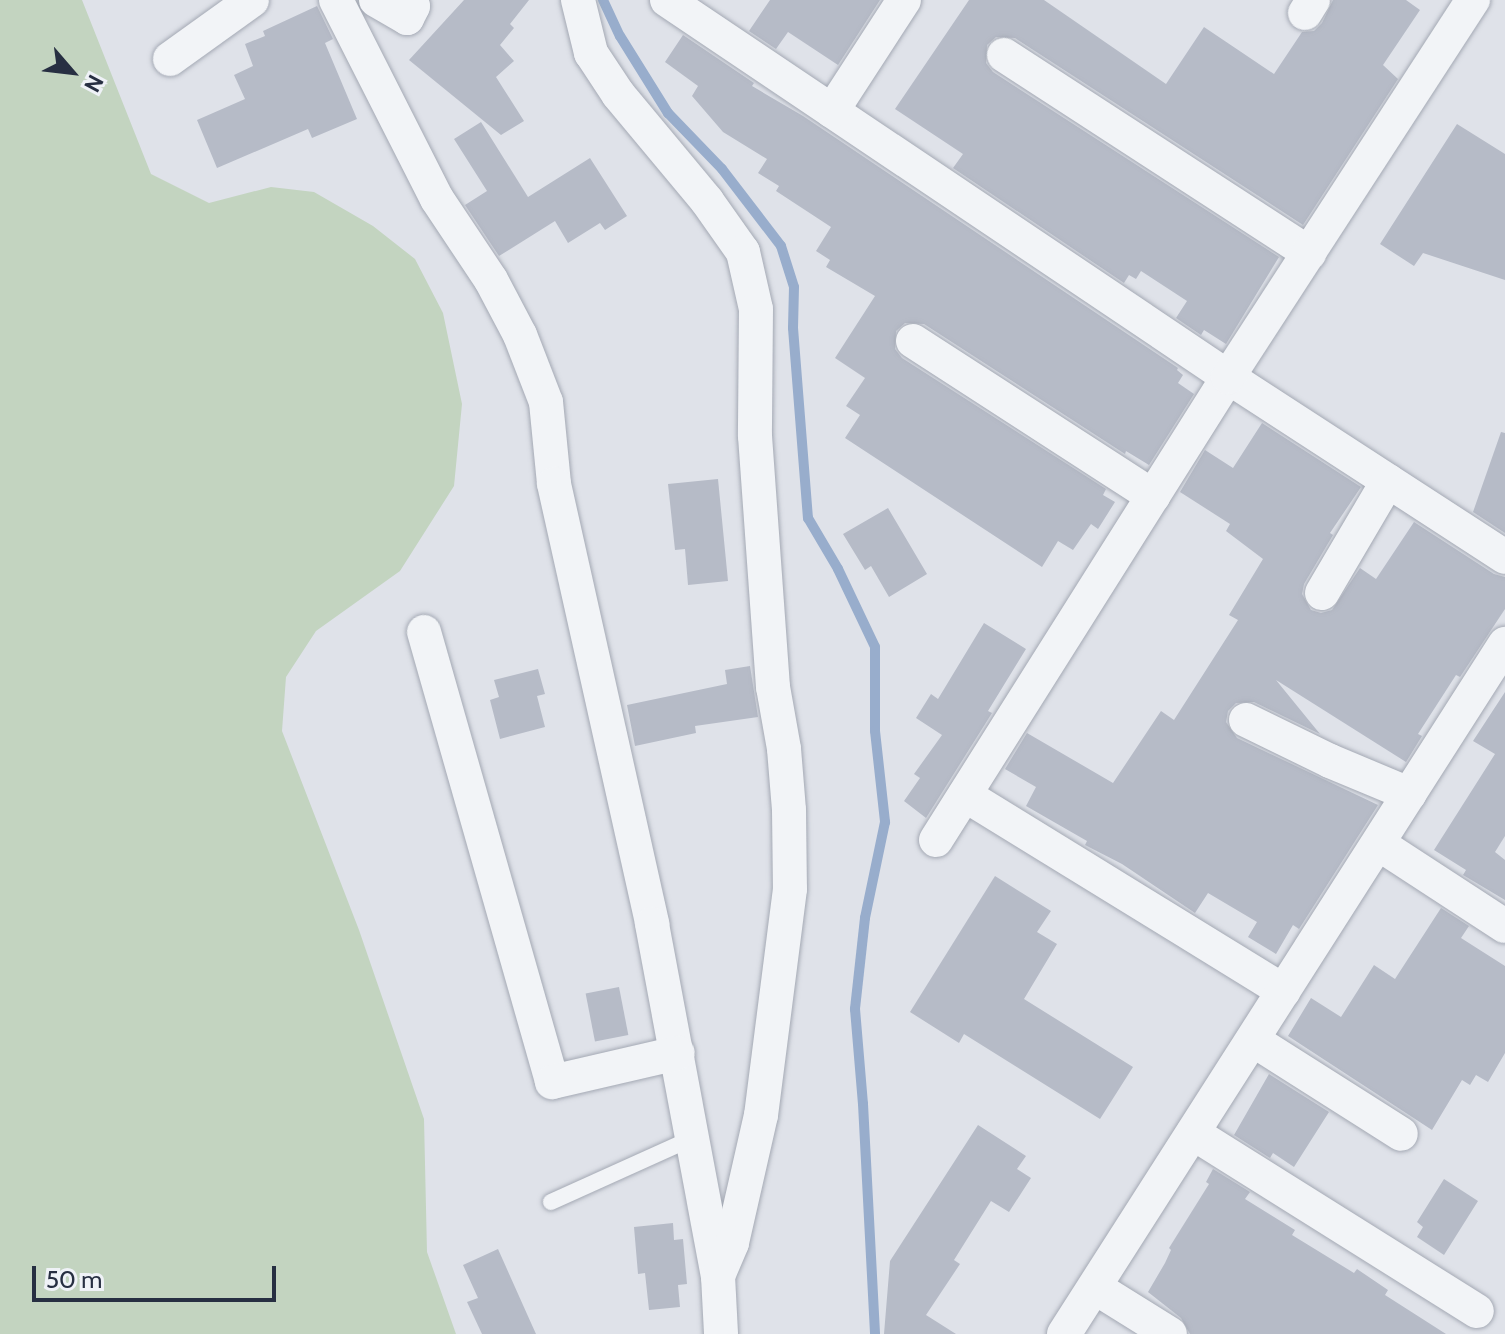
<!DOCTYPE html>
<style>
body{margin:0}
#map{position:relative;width:1505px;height:1334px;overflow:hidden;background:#dfe2e9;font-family:Cabin,sans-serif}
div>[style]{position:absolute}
.green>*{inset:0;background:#c3d4c0}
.stream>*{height:10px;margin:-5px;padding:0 5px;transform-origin:5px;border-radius:5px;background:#98adcc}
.building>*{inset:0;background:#b6bbc7;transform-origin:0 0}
.roads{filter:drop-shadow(0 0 2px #a4a9b4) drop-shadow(0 0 2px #a4a9b4)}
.lane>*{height:16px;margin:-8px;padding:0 8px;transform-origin:8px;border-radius:8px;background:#f2f4f7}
.street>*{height:34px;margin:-17px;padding:0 17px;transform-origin:17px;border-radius:17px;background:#f2f4f7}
span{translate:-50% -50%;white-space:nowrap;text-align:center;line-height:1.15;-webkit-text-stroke:6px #eff2f7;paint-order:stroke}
.north{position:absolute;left:32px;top:32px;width:80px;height:80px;-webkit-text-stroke:6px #eff2f7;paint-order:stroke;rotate:118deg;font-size:22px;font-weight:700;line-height:32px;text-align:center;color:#272f42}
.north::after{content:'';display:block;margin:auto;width:28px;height:36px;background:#272f42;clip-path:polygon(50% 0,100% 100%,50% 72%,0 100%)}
.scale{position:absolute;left:32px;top:1266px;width:244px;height:36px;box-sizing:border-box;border:4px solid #272f42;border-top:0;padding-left:10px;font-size:24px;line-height:28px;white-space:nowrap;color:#272f42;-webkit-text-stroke:6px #eff2f7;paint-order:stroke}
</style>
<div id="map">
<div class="green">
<i style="clip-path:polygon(0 0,82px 0,151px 174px,209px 203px,271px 187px,314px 192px,373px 226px,415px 259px,443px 313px,462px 404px,454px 486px,400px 571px,316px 631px,286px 677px,282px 731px,359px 930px,424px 1119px,427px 1252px,456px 1334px,0 1334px)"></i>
</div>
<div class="stream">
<i style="left:603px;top:0;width:40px;rotate:65deg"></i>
<i style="left:620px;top:36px;width:91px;rotate:58.1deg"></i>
<i style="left:668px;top:113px;width:78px;rotate:46deg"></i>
<i style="left:722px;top:169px;width:97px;rotate:52.5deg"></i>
<i style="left:781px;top:246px;width:43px;rotate:72.4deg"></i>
<i style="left:794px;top:287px;width:41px;rotate:91.4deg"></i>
<i style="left:793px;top:328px;width:191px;rotate:85.5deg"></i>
<i style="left:808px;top:518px;width:59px;rotate:59.5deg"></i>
<i style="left:838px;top:569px;width:86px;rotate:64.6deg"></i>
<i style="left:875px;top:647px;width:84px;rotate:90deg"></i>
<i style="left:875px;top:731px;width:92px;rotate:83.7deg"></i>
<i style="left:885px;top:822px;width:98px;rotate:101.8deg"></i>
<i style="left:865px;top:918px;width:92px;rotate:96.3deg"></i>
<i style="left:855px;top:1009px;width:95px;rotate:85.2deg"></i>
<i style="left:863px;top:1104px;width:230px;rotate:87deg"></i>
</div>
<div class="building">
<i style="clip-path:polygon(464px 0,529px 0,510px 24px,514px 28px,500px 45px,514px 61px,496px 77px,524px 121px,501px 135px,409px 60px)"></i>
<i style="clip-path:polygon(770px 0,880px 0,838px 65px,788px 32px,776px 49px,749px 31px)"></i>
<i style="clip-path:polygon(969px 0,1044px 0,1166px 84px,1204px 27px,1274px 74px,1302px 32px,1314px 31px,1322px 23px,1333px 0,1406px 0,1420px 10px,1383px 65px,1398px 79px,1303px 225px,1015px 38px,996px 37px,987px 45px,986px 63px,993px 72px,1279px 257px,1226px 344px,1204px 330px,1201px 335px,1176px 318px,1187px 301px,1141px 271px,1136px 279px,1129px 275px,1124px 283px,953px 168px,963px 154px,895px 109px)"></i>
<i style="clip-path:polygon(317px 6px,333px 39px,325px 43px,357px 119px,312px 138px,308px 129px,217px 168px,197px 120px,245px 99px,234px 75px,253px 66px,245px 44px,265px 36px,263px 31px)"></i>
<i style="clip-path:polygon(683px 35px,754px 83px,752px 86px,803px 116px,1178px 368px,1177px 370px,1183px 375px,1178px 383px,1194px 394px,1149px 465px,1126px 451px,1125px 454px,924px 324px,905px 323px,896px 331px,895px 349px,902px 358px,1106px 489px,1103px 495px,1115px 502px,1098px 529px,1091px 524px,1073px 550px,1058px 541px,1042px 567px,845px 438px,860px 415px,846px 406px,865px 378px,835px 358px,875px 296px,826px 267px,830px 260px,816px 251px,831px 227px,776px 191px,779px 186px,758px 173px,767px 159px,723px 132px,692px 96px,698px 86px,665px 62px)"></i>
<i style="clip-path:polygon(481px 122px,528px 197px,590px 158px,627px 216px,605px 230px,600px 223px,568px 243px,555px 221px,499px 256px,465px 205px,487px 191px,454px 139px)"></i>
<i style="clip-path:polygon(1457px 124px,1505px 154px,1505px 280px,1423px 253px,1414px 266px,1380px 244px)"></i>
<i style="clip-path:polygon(1262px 423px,1361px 487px,1330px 533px,1333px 535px,1304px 584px,1302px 594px,1311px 610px,1321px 613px,1332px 610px,1360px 568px,1376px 579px,1414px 522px,1494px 574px,1505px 577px,1505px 609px,1460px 677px,1456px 675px,1418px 734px,1422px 736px,1406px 762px,1276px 680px,1320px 734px,1254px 702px,1236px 703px,1228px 711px,1226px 722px,1237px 738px,1378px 805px,1299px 929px,1293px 925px,1276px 954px,1248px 937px,1257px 922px,1208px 893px,1195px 913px,1122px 864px,1085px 845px,1087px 841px,1026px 806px,1036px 787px,1005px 769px,1027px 733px,1113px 783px,1161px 711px,1174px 720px,1238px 620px,1229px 615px,1263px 559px,1226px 531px,1230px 524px,1180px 492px,1205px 450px,1233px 468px)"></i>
<i style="clip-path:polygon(1501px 432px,1505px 433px,1505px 533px,1473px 512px)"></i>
<i style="clip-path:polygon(718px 479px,728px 581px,688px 585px,685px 549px,675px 550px,668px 484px)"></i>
<i style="clip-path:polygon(888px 508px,927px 574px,889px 597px,871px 566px,865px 570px,843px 534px)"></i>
<i style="clip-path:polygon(984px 623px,1026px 649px,988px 711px,992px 713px,926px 818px,904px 801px,920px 778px,914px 774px,942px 735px,916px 718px,931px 694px,938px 699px)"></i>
<i style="clip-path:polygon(750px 666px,758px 717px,695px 726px,696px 733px,635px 746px,627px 705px,727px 684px,725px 670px)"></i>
<i style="clip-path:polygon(538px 669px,545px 694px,537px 696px,545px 727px,500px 739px,490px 700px,499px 697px,494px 680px)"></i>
<i style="clip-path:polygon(1505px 692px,1505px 836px,1495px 852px,1505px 860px,1505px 900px,1463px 875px,1466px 870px,1434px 850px,1495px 754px,1473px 741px)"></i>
<i style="clip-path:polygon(995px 876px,1051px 911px,1037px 932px,1057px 944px,1024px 999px,1133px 1067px,1100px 1119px,964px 1034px,959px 1043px,910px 1012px)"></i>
<i style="clip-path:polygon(1441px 908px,1469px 926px,1461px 938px,1505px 966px,1505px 1053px,1488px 1082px,1476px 1075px,1470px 1085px,1462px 1080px,1432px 1130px,1288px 1036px,1311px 998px,1341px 1017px,1374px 965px,1395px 979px)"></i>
<i style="left:619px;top:987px;width:49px;height:34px;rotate:79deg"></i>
<i style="clip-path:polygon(1269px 1074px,1329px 1112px,1294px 1167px,1273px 1153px,1270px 1158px,1234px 1135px)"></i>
<i style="clip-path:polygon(978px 1125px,1026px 1156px,1017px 1169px,1031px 1178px,1009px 1212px,991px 1201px,954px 1260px,960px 1264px,926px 1315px,956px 1334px,884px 1334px,890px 1261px)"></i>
<i style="clip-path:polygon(1213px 1169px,1250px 1192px,1245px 1199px,1295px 1230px,1292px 1235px,1354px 1273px,1357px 1269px,1388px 1290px,1385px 1295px,1446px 1334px,1190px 1334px,1181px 1318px,1148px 1292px,1165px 1263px,1171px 1250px,1169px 1248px,1209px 1184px,1206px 1182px)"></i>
<i style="clip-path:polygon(1444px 1179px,1478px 1201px,1444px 1255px,1417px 1237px,1423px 1227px,1417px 1222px)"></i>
<i style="clip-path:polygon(673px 1223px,674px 1240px,683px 1239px,687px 1284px,678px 1285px,680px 1307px,649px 1310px,645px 1273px,638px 1274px,634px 1227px)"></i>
<i style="clip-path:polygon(498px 1249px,527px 1314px,536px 1334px,482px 1334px,467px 1302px,478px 1298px,463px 1265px)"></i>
</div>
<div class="roads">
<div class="lane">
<i style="left:551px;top:1202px;width:156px;rotate:-24.3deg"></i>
</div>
<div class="street">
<i style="left:336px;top:0;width:223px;rotate:63.1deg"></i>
<i style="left:437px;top:199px;width:97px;rotate:56.3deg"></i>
<i style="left:491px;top:280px;width:62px;rotate:62.2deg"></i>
<i style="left:520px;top:335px;width:72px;rotate:68.8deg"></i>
<i style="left:546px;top:402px;width:82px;rotate:84.4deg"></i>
<i style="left:554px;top:484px;width:451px;rotate:77.4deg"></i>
<i style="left:652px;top:924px;width:358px;rotate:79.4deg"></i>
<i style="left:376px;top:0;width:36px;rotate:30deg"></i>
<i style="left:407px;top:18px;width:13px;rotate:-63deg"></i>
<i style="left:413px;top:6px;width:6px;rotate:-108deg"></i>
<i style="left:578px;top:0;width:55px;rotate:76.2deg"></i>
<i style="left:591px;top:53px;width:49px;rotate:56.6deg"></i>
<i style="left:618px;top:94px;width:139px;rotate:50.2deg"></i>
<i style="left:707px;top:201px;width:62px;rotate:54.8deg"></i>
<i style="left:743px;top:252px;width:58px;rotate:77.2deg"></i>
<i style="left:756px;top:309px;width:127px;rotate:90.5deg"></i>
<i style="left:755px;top:436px;width:252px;rotate:85.9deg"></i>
<i style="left:773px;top:687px;width:63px;rotate:79.9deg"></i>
<i style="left:784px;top:749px;width:61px;rotate:85.3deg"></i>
<i style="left:789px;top:810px;width:79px;rotate:89.3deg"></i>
<i style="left:790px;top:889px;width:228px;rotate:97.3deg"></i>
<i style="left:761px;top:1115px;width:131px;rotate:102.8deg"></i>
<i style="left:732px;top:1243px;width:36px;rotate:113deg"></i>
<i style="left:718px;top:1276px;width:58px;rotate:87deg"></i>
<i style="left:667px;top:0;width:676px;rotate:33.9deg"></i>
<i style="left:1228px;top:377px;width:330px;rotate:33deg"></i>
<i style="left:1305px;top:13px;width:15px;rotate:-58deg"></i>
<i style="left:1004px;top:55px;width:364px;rotate:33deg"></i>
<i style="left:170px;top:59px;width:101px;rotate:-35.7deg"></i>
<i style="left:832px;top:111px;width:132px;rotate:-57deg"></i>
<i style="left:913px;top:341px;width:286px;rotate:32.9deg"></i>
<i style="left:1322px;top:593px;width:130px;rotate:-59.5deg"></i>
<i style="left:424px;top:632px;width:468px;rotate:74.1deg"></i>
<i style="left:552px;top:1082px;width:129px;rotate:-13deg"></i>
<i style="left:1246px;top:720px;width:93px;rotate:26deg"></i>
<i style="left:1330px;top:761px;width:86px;rotate:22.7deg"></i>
<i style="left:965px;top:795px;width:374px;rotate:31.6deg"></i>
<i style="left:936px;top:840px;width:547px;rotate:-57.76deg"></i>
<i style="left:1228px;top:377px;width:450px;rotate:-57deg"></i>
<i style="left:1379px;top:844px;width:150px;rotate:33.1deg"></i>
<i style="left:1253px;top:1040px;width:175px;rotate:32.4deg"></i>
<i style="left:1193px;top:1133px;width:335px;rotate:32.1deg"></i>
<i style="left:1096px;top:1288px;width:87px;rotate:31.9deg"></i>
<i style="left:1064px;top:1334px;width:819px;rotate:-57.42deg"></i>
</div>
</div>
<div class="north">N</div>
<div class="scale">50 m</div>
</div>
